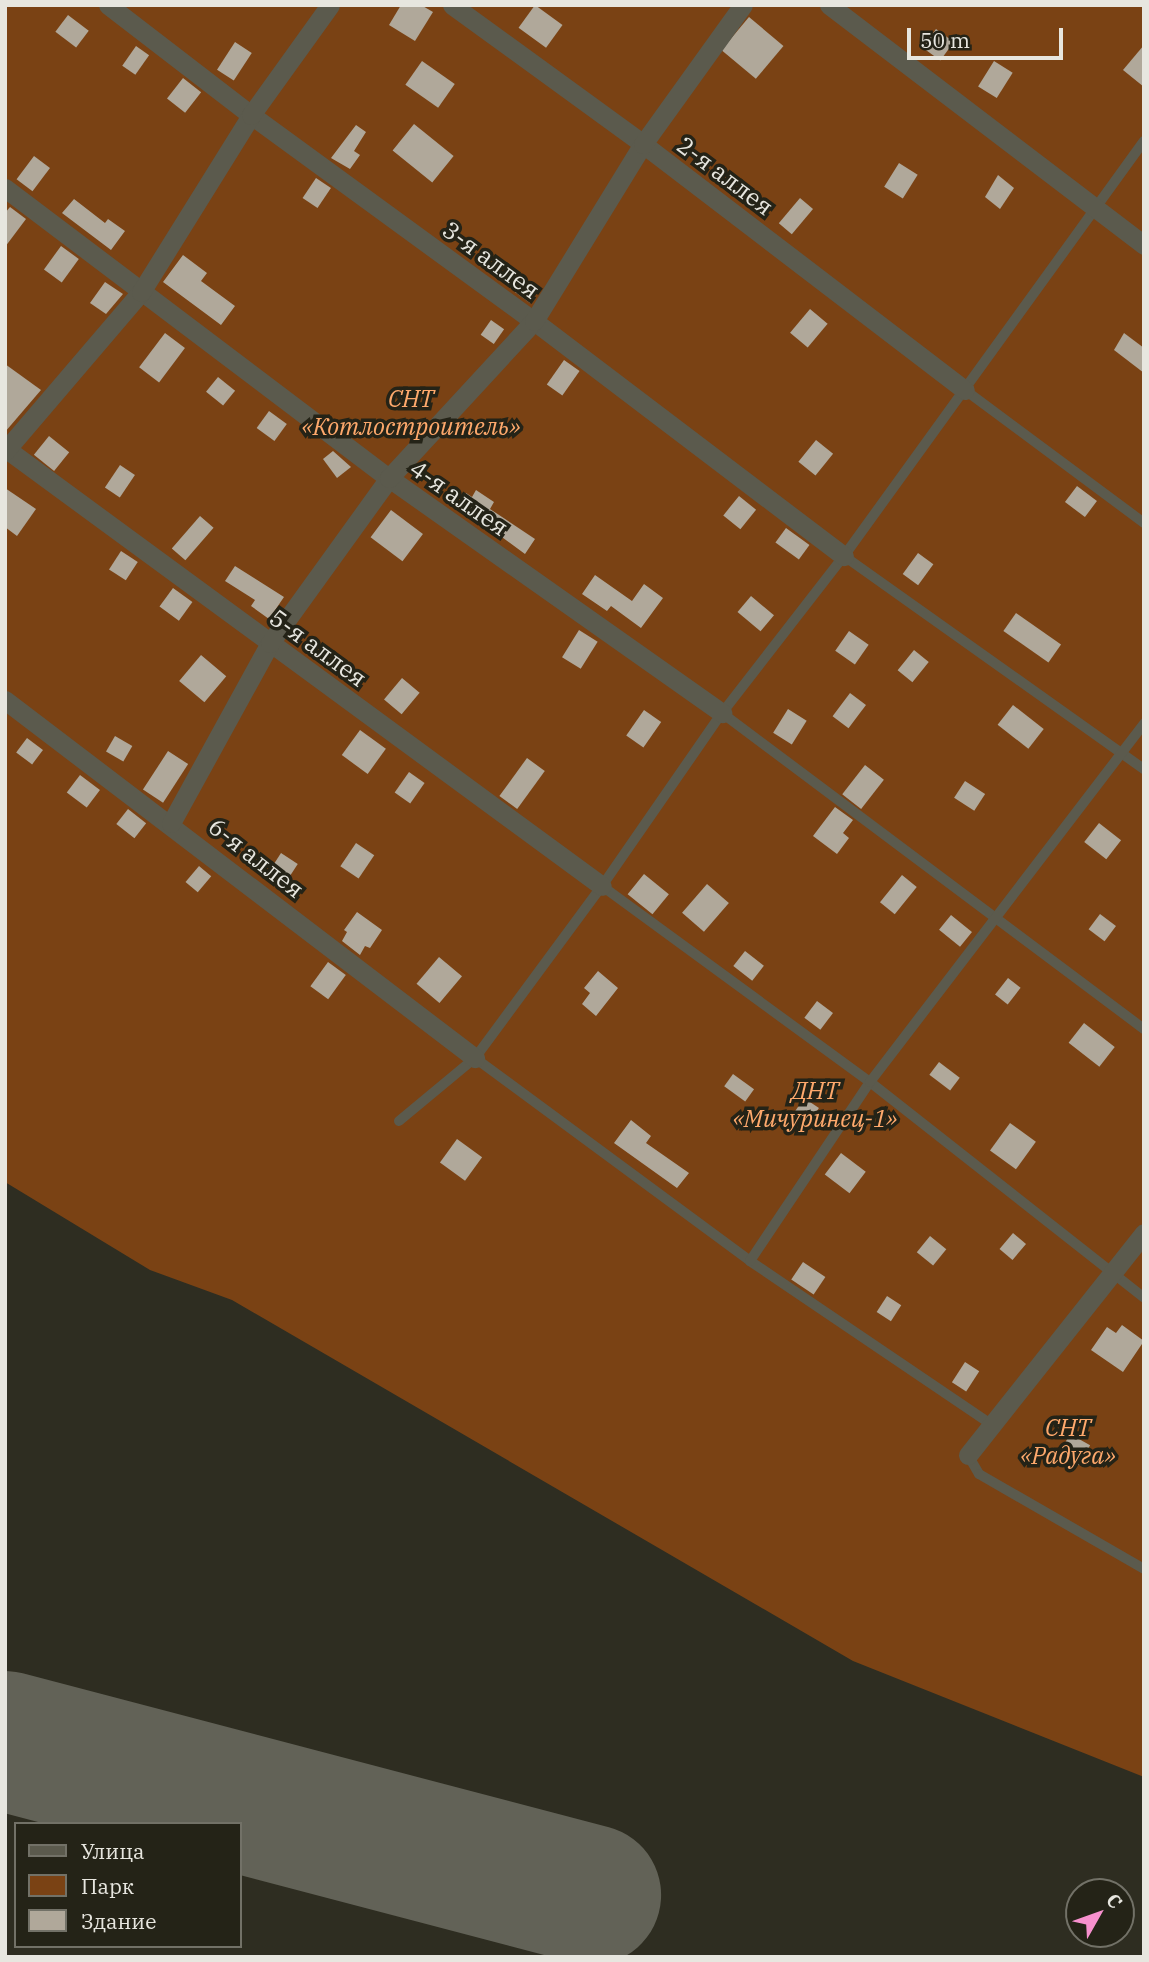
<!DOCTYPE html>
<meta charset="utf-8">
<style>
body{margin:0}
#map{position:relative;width:1149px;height:1962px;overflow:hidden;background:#2e2d21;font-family:"IBM Plex Serif",serif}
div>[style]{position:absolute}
.green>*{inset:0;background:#7a4214}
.runway>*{height:140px;margin:-70px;padding:0 70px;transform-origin:70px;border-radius:70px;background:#626257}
.building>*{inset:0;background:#b0a89a;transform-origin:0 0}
.lane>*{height:10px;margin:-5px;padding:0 5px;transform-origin:5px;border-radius:5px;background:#5b5a4d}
.street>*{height:19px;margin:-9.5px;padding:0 9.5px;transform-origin:9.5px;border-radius:9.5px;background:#5b5a4d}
span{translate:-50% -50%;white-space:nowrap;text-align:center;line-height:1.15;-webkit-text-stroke:7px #242317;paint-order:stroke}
.street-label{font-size:24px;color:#e7e6df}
.park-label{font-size:24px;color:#fea96c;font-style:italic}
.frame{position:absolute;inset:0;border:7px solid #e7e6df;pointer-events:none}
.legend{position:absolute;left:14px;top:1822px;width:228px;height:126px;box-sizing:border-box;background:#242317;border:2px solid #727167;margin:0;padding:9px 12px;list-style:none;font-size:21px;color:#e7e6df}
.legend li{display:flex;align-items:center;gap:14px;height:35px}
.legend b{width:35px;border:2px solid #727167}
.north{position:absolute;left:1065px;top:1878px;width:70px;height:70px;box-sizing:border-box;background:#242317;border:2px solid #727167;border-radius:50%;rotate:50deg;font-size:19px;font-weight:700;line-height:28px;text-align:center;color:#e7e6df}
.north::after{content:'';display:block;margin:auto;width:24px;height:32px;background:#f790ce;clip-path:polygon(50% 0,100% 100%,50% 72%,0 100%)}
.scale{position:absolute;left:907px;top:28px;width:156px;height:32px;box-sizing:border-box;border:4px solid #e7e6df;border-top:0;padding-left:9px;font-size:21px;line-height:24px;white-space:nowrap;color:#e7e6df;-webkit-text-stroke:5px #242317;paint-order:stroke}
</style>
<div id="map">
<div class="green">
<i style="clip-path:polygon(5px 5px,1144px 5px,1144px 1777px,853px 1661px,232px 1300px,150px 1270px,5px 1182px)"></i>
</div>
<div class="runway">
<i style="left:5px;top:1741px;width:606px;rotate:14.72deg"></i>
</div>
<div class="building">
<i style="clip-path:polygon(401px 5px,421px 5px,433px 12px,415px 41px,389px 25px)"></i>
<i style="left:535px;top:5px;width:34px;height:28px;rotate:36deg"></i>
<i style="left:68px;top:15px;width:26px;height:21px;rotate:37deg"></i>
<i style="left:749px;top:17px;width:45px;height:43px;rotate:40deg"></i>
<i style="left:936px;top:29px;width:22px;height:23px;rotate:36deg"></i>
<i style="left:235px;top:42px;width:20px;height:33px;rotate:33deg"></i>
<i style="clip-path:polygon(1144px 45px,1144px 87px,1123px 70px)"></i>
<i style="left:136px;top:46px;width:16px;height:24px;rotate:35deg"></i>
<i style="left:422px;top:61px;width:40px;height:29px;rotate:35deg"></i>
<i style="left:994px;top:61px;width:22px;height:30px;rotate:32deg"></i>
<i style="left:183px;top:78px;width:23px;height:26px;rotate:38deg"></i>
<i style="left:414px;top:124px;width:51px;height:34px;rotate:39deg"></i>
<i style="clip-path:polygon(356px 125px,366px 132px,354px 151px,360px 155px,350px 169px,331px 158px)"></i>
<i style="left:34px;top:156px;width:20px;height:29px;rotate:37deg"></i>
<i style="left:899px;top:163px;width:22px;height:28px;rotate:32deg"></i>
<i style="clip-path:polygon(998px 175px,1014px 188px,1000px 209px,985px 197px)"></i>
<i style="left:316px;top:178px;width:18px;height:24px;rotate:34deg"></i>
<i style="left:800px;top:198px;width:17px;height:33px;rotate:40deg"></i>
<i style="clip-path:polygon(74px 199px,105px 223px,108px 219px,125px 231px,111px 250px,62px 213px)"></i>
<i style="clip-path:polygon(10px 207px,26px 219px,5px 247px,5px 213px)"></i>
<i style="left:61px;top:246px;width:22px;height:29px;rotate:36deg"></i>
<i style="clip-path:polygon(183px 255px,207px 273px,201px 281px,235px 306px,221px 325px,163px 282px)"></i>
<i style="clip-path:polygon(525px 280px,538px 291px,530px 303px,515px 292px)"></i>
<i style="clip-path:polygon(105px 282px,123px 294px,106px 314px,90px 303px)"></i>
<i style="left:810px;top:309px;width:23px;height:31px;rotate:40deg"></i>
<i style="left:491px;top:320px;width:16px;height:18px;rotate:35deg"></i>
<i style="left:165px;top:333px;width:25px;height:43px;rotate:37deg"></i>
<i style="clip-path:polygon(1124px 333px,1144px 348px,1144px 373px,1114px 350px)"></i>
<i style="left:564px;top:360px;width:19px;height:30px;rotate:35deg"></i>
<i style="clip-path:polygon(5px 364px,41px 390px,5px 432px)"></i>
<i style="left:218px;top:377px;width:22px;height:19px;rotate:39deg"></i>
<i style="left:269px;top:411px;width:22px;height:21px;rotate:36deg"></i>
<i style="left:49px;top:436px;width:26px;height:24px;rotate:39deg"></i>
<i style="left:816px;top:440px;width:22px;height:28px;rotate:39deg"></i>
<i style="clip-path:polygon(333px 451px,351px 467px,337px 478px,323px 459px)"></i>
<i style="left:120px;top:465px;width:18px;height:27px;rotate:34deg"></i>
<i style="left:1077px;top:486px;width:25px;height:20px;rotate:37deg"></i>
<i style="clip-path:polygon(5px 488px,36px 509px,17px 536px,5px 527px)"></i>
<i style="clip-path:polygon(476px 490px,494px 502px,490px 509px,535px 539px,525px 554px,458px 505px,466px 493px,472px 497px)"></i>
<i style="left:739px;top:496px;width:22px;height:25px;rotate:39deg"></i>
<i style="left:391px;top:510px;width:40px;height:34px;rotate:37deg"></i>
<i style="left:200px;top:516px;width:18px;height:43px;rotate:41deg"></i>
<i style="left:786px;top:528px;width:29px;height:18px;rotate:36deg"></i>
<i style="left:121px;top:551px;width:20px;height:22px;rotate:33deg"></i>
<i style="left:918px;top:553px;width:19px;height:26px;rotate:36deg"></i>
<i style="clip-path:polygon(235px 566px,284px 597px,269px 619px,251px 606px,255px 600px,225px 581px)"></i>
<i style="clip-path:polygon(595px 575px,632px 601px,644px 584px,663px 598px,641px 628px,611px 606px,607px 611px,582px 594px)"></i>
<i style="left:173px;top:588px;width:24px;height:23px;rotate:36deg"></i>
<i style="left:751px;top:596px;width:30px;height:21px;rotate:40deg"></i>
<i style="left:1016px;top:613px;width:55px;height:22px;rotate:35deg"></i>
<i style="left:579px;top:630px;width:22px;height:32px;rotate:32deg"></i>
<i style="left:849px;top:631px;width:24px;height:24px;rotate:35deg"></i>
<i style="left:914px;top:650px;width:19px;height:26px;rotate:39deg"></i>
<i style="left:201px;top:655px;width:33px;height:34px;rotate:40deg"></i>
<i style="left:402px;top:678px;width:23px;height:28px;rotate:40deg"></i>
<i style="left:850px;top:693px;width:20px;height:29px;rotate:37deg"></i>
<i style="left:1013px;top:705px;width:39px;height:25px;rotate:38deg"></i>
<i style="left:788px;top:709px;width:22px;height:28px;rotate:32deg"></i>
<i style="left:644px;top:710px;width:21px;height:31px;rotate:35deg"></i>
<i style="left:360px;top:730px;width:32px;height:31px;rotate:36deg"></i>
<i style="left:115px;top:736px;width:20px;height:18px;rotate:30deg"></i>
<i style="left:27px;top:738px;width:20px;height:18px;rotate:37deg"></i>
<i style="left:168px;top:751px;width:24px;height:46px;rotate:33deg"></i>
<i style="left:527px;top:758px;width:22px;height:47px;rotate:36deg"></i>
<i style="left:865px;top:765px;width:24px;height:37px;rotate:38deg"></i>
<i style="left:409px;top:772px;width:19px;height:25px;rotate:35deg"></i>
<i style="left:80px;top:775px;width:25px;height:22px;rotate:37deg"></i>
<i style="left:965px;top:781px;width:24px;height:20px;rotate:33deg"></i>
<i style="clip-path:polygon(835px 807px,853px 820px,843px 833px,849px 838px,837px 854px,813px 836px)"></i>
<i style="left:128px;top:809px;width:23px;height:19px;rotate:38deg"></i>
<i style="left:1099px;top:823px;width:28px;height:24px;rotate:38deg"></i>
<i style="left:356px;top:843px;width:22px;height:28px;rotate:34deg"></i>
<i style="left:281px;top:853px;width:20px;height:30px;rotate:33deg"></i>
<i style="left:199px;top:866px;width:16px;height:21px;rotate:40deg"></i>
<i style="left:644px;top:874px;width:32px;height:26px;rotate:39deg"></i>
<i style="left:902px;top:875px;width:19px;height:35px;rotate:39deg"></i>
<i style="left:707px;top:884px;width:29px;height:38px;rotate:41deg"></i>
<i style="clip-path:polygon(357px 912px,382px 930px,370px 948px,365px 946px,360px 955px,342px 941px,347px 932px,344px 930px)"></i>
<i style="left:1100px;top:914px;width:20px;height:19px;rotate:37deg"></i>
<i style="left:951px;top:915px;width:27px;height:19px;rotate:39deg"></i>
<i style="left:745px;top:951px;width:24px;height:19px;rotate:38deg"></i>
<i style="left:439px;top:957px;width:30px;height:35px;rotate:40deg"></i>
<i style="left:328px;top:962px;width:22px;height:30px;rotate:36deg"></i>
<i style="clip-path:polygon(598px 971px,618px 988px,596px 1016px,582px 1004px,590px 993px,584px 988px)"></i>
<i style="left:1008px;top:978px;width:16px;height:21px;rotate:38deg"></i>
<i style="left:817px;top:1001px;width:20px;height:21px;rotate:37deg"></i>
<i style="left:1084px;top:1023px;width:39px;height:25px;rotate:38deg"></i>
<i style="left:939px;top:1062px;width:26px;height:16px;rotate:37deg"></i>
<i style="left:733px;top:1074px;width:26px;height:15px;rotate:36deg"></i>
<i style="left:804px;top:1098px;width:18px;height:19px;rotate:34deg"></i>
<i style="clip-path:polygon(631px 1120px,651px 1136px,646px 1143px,689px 1173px,677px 1188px,614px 1143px)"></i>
<i style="left:1010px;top:1123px;width:32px;height:34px;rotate:36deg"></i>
<i style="left:457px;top:1139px;width:31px;height:29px;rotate:36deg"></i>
<i style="left:841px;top:1153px;width:31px;height:27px;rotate:37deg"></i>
<i style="left:1013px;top:1233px;width:17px;height:21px;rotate:40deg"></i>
<i style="left:930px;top:1236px;width:21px;height:21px;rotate:39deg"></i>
<i style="left:803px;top:1262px;width:27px;height:21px;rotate:34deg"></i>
<i style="left:887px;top:1296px;width:17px;height:19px;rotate:33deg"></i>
<i style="clip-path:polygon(1122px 1325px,1144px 1341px,1123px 1372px,1091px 1350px,1107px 1327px,1116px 1333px)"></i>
<i style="left:965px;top:1362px;width:17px;height:24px;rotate:33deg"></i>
<i style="left:1070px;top:1434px;width:23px;height:23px;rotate:29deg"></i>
</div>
<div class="lane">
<i style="left:965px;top:390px;width:223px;rotate:36.6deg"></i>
<i style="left:844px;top:556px;width:368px;rotate:35.4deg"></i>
<i style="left:722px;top:713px;width:527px;rotate:36.83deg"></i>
<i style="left:602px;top:886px;width:332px;rotate:36.2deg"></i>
<i style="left:870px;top:1082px;width:349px;rotate:38.2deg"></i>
<i style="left:475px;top:1058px;width:342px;rotate:36.4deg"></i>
<i style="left:750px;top:1261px;width:291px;rotate:34.1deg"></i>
<i style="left:399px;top:1121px;width:99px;rotate:-39.7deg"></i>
<i style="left:475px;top:1058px;width:214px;rotate:-53.6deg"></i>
<i style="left:602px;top:886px;width:211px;rotate:-55.3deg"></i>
<i style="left:722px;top:713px;width:199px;rotate:-52.2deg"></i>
<i style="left:844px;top:556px;width:512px;rotate:-54.14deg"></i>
<i style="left:750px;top:1261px;width:216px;rotate:-56.2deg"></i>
<i style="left:870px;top:1082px;width:452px;rotate:-52.6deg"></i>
<i style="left:968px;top:1455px;width:22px;rotate:60deg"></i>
<i style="left:979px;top:1474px;width:190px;rotate:29.9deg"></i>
</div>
<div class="street">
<i style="left:108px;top:5px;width:180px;rotate:37.6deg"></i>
<i style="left:251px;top:115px;width:350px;rotate:36.1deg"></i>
<i style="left:534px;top:321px;width:389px;rotate:37.2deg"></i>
<i style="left:452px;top:5px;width:236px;rotate:36deg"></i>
<i style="left:643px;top:144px;width:405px;rotate:37.4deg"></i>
<i style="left:829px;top:5px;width:396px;rotate:37.3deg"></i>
<i style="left:5px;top:188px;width:481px;rotate:37.1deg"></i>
<i style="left:389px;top:478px;width:408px;rotate:35.2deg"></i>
<i style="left:5px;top:448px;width:740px;rotate:36.27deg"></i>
<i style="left:5px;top:451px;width:209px;rotate:-49.5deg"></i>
<i style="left:141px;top:292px;width:208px;rotate:-58.1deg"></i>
<i style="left:251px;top:115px;width:135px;rotate:-54.3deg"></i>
<i style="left:5px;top:700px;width:591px;rotate:37.3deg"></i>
<i style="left:171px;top:823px;width:205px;rotate:-61.2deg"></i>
<i style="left:270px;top:643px;width:203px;rotate:-54.2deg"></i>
<i style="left:389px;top:478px;width:214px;rotate:-47.3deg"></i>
<i style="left:534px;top:321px;width:208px;rotate:-58.4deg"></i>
<i style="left:643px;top:144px;width:171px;rotate:-54.3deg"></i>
<i style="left:968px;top:1455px;width:283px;rotate:-51.6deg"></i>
</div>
<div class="street-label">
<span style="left:725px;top:176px;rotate:37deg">2-я аллея</span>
<span style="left:491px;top:260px;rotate:36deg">3-я аллея</span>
<span style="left:459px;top:498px;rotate:35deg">4-я аллея</span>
<span style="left:318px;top:648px;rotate:36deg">5-я аллея</span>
<span style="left:256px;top:858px;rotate:38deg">6-я аллея</span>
</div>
<div class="park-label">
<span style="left:411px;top:413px">СНТ<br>«Котлостроитель»</span>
<span style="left:815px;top:1105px">ДНТ<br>«Мичуринец-1»</span>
<span style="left:1068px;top:1442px">СНТ<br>«Радуга»</span>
</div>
<div class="frame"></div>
<ul class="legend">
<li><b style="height:9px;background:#5b5a4d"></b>Улица</li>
<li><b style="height:19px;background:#7a4214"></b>Парк</li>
<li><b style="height:19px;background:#b0a89a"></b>Здание</li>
</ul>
<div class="north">С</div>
<div class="scale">50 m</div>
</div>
